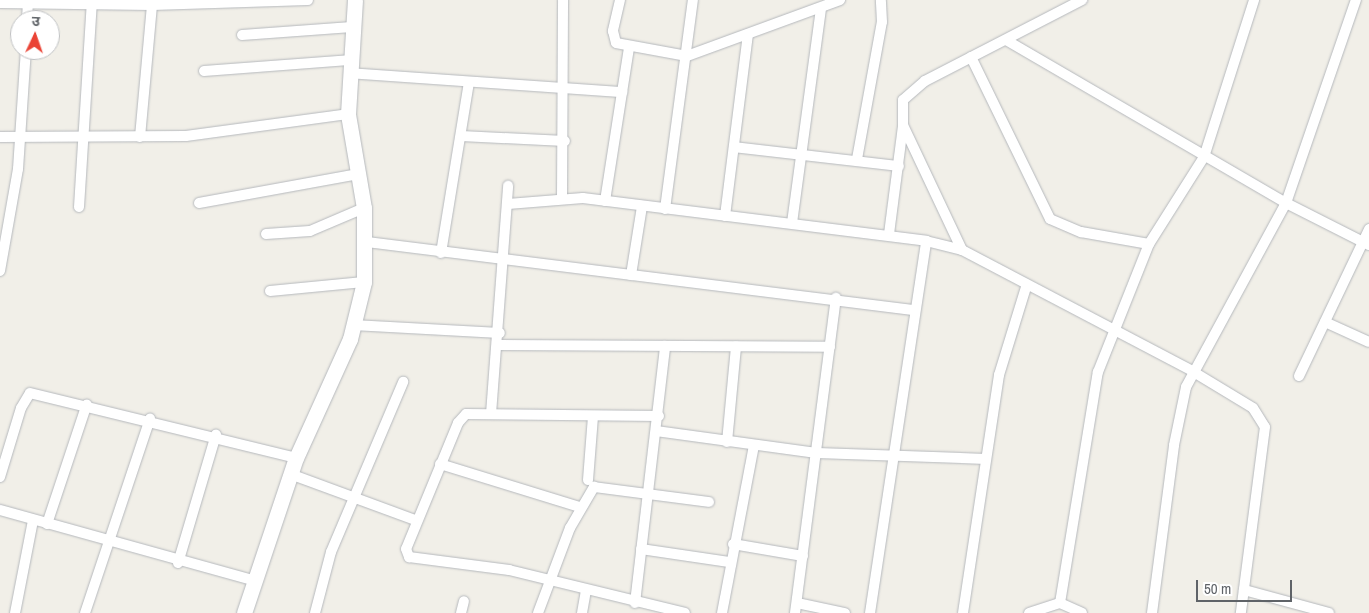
<!DOCTYPE html>
<meta charset="utf-8">
<style>
body{margin:0}
#map{position:relative;width:1369px;height:613px;overflow:hidden;background:#f1efe8;font-family:"Archivo Narrow","Noto Sans Devanagari",sans-serif}
div>[style]{position:absolute}
.roads{filter:drop-shadow(0 0 1px #b5b8bc) drop-shadow(0 0 1px #b5b8bc)}
.minor>*{height:10px;margin:-5px;padding:0 5px;transform-origin:5px;border-radius:5px;background:#fff}
.secondary>*{height:15px;margin:-7.5px;padding:0 7.5px;transform-origin:7.5px;border-radius:7.5px;background:#fff}
span{translate:-50% -50%;white-space:nowrap;text-align:center;line-height:1.15;-webkit-text-stroke:4px #fff;paint-order:stroke}
.north{position:absolute;left:10px;top:10px;width:50px;height:50px;box-sizing:border-box;background:#fff;border:1px solid #bfc1c3;border-radius:50%;rotate:3deg;font-size:14px;font-weight:700;line-height:20px;text-align:center;color:#5f6368}
.north::after{content:'';display:block;margin:auto;width:18px;height:22px;background:#ea4335;clip-path:polygon(50% 0,100% 100%,50% 72%,0 100%)}
.scale{position:absolute;left:1196px;top:580px;width:96px;height:22px;box-sizing:border-box;border:2px solid #5f6368;border-top:0;padding-left:6px;font-size:15px;line-height:18px;white-space:nowrap;color:#5f6368;-webkit-text-stroke:4px #fff;paint-order:stroke}
</style>
<div id="map">
<div class="roads">
<div class="minor">
<i style="left:620px;top:0;width:32px;rotate:103deg"></i>
<i style="left:613px;top:31px;width:12px;rotate:76deg"></i>
<i style="left:616px;top:43px;width:72px;rotate:10.4deg"></i>
<i style="left:687px;top:56px;width:163px;rotate:-20.1deg"></i>
<i style="left:0;top:3px;width:152px;rotate:0.8deg"></i>
<i style="left:152px;top:5px;width:156px;rotate:-1.8deg"></i>
<i style="left:27px;top:20px;width:20px;rotate:-87deg"></i>
<i style="left:242px;top:35px;width:110px;rotate:-4.2deg"></i>
<i style="left:1006px;top:40px;width:324px;rotate:30.2deg"></i>
<i style="left:1286px;top:203px;width:93px;rotate:26.8deg"></i>
<i style="left:971px;top:57px;width:180px;rotate:64deg"></i>
<i style="left:1050px;top:219px;width:34px;rotate:23deg"></i>
<i style="left:1081px;top:232px;width:69px;rotate:10deg"></i>
<i style="left:204px;top:71px;width:145px;rotate:-4.3deg"></i>
<i style="left:349px;top:73px;width:274px;rotate:4deg"></i>
<i style="left:461px;top:136px;width:104px;rotate:2.8deg"></i>
<i style="left:0;top:137px;width:186px;rotate:-0.3deg"></i>
<i style="left:186px;top:136px;width:163px;rotate:-7.7deg"></i>
<i style="left:140px;top:137px;width:133px;rotate:-84.8deg"></i>
<i style="left:734px;top:147px;width:166px;rotate:6.6deg"></i>
<i style="left:857px;top:159px;width:139px;rotate:-79.7deg"></i>
<i style="left:882px;top:22px;width:22px;rotate:-93deg"></i>
<i style="left:562px;top:198px;width:198px;rotate:-89.7deg"></i>
<i style="left:605px;top:201px;width:155px;rotate:-81.1deg"></i>
<i style="left:199px;top:203px;width:162px;rotate:-10.3deg"></i>
<i style="left:508px;top:204px;width:75px;rotate:-4.6deg"></i>
<i style="left:583px;top:198px;width:346px;rotate:7.1deg"></i>
<i style="left:926px;top:241px;width:37px;rotate:14deg"></i>
<i style="left:962px;top:250px;width:260px;rotate:27.7deg"></i>
<i style="left:1192px;top:371px;width:71px;rotate:31.2deg"></i>
<i style="left:1253px;top:408px;width:22px;rotate:58deg"></i>
<i style="left:1265px;top:427px;width:188px;rotate:97.4deg"></i>
<i style="left:79px;top:207px;width:207px;rotate:-86.4deg"></i>
<i style="left:665px;top:209px;width:211px;rotate:-82.4deg"></i>
<i style="left:725px;top:216px;width:182px;rotate:-82.8deg"></i>
<i style="left:792px;top:223px;width:217px;rotate:-82.3deg"></i>
<i style="left:266px;top:234px;width:44px;rotate:-3.9deg"></i>
<i style="left:310px;top:231px;width:59px;rotate:-23.1deg"></i>
<i style="left:889px;top:234px;width:109px;rotate:-82.6deg"></i>
<i style="left:367px;top:242px;width:550px;rotate:7.1deg"></i>
<i style="left:962px;top:250px;width:138px;rotate:-115.3deg"></i>
<i style="left:903px;top:125px;width:25px;rotate:-90deg"></i>
<i style="left:903px;top:100px;width:29px;rotate:-41deg"></i>
<i style="left:925px;top:81px;width:177px;rotate:-27.3deg"></i>
<i style="left:441px;top:253px;width:173px;rotate:-80.7deg"></i>
<i style="left:0;top:271px;width:104px;rotate:-80deg"></i>
<i style="left:18px;top:169px;width:119px;rotate:-86.2deg"></i>
<i style="left:631px;top:275px;width:70px;rotate:-80.9deg"></i>
<i style="left:270px;top:291px;width:94px;rotate:-5.5deg"></i>
<i style="left:1325px;top:322px;width:48px;rotate:24.4deg"></i>
<i style="left:353px;top:325px;width:147px;rotate:3.1deg"></i>
<i style="left:499px;top:345px;width:331px;rotate:0.3deg"></i>
<i style="left:1299px;top:376px;width:163px;rotate:-64.5deg"></i>
<i style="left:491px;top:414px;width:229px;rotate:-85.7deg"></i>
<i style="left:659px;top:416px;width:193px;rotate:-179.4deg"></i>
<i style="left:466px;top:414px;width:12px;rotate:132deg"></i>
<i style="left:458px;top:423px;width:136px;rotate:112.4deg"></i>
<i style="left:406px;top:549px;width:9px;rotate:69deg"></i>
<i style="left:409px;top:557px;width:101px;rotate:7.4deg"></i>
<i style="left:509px;top:570px;width:181px;rotate:13.7deg"></i>
<i style="left:656px;top:431px;width:162px;rotate:7.8deg"></i>
<i style="left:817px;top:453px;width:169px;rotate:2deg"></i>
<i style="left:727px;top:442px;width:96px;rotate:-84.6deg"></i>
<i style="left:440px;top:464px;width:146px;rotate:17.1deg"></i>
<i style="left:290px;top:474px;width:133px;rotate:20.2deg"></i>
<i style="left:0;top:477px;width:72px;rotate:-73.1deg"></i>
<i style="left:21px;top:408px;width:17px;rotate:-59deg"></i>
<i style="left:30px;top:393px;width:274px;rotate:13.7deg"></i>
<i style="left:588px;top:480px;width:63px;rotate:-85.5deg"></i>
<i style="left:0;top:510px;width:262px;rotate:15.5deg"></i>
<i style="left:47px;top:524px;width:126px;rotate:-71.6deg"></i>
<i style="left:733px;top:544px;width:71px;rotate:9.7deg"></i>
<i style="left:641px;top:549px;width:89px;rotate:8.4deg"></i>
<i style="left:178px;top:563px;width:134px;rotate:-73.5deg"></i>
<i style="left:1244px;top:590px;width:88px;rotate:15.1deg"></i>
<i style="left:635px;top:603px;width:259px;rotate:-83.3deg"></i>
<i style="left:797px;top:603px;width:49px;rotate:11.8deg"></i>
<i style="left:1060px;top:603px;width:234px;rotate:-80.7deg"></i>
<i style="left:1098px;top:372px;width:138px;rotate:-68.3deg"></i>
<i style="left:1149px;top:244px;width:103px;rotate:-57.7deg"></i>
<i style="left:1204px;top:157px;width:165px;rotate:-72.3deg"></i>
<i style="left:15px;top:613px;width:95px;rotate:-79deg"></i>
<i style="left:85px;top:613px;width:205px;rotate:-71.5deg"></i>
<i style="left:315px;top:613px;width:63px;rotate:-75.3deg"></i>
<i style="left:331px;top:552px;width:185px;rotate:-67deg"></i>
<i style="left:461px;top:613px;width:12px;rotate:-76deg"></i>
<i style="left:538px;top:613px;width:91px;rotate:-69.4deg"></i>
<i style="left:570px;top:528px;width:48px;rotate:-59.7deg"></i>
<i style="left:594px;top:487px;width:116px;rotate:7.4deg"></i>
<i style="left:582px;top:613px;width:22px;rotate:-80deg"></i>
<i style="left:722px;top:613px;width:170px;rotate:-79.2deg"></i>
<i style="left:795px;top:613px;width:318px;rotate:-82.6deg"></i>
<i style="left:870px;top:613px;width:376px;rotate:-81.4deg"></i>
<i style="left:963px;top:613px;width:241px;rotate:-81.4deg"></i>
<i style="left:999px;top:375px;width:92px;rotate:-72.9deg"></i>
<i style="left:1029px;top:613px;width:33px;rotate:-18deg"></i>
<i style="left:1060px;top:603px;width:24px;rotate:24deg"></i>
<i style="left:1152px;top:613px;width:169px;rotate:-82.5deg"></i>
<i style="left:1174px;top:445px;width:59px;rotate:-78.3deg"></i>
<i style="left:1186px;top:387px;width:209px;rotate:-61.5deg"></i>
<i style="left:1286px;top:203px;width:215px;rotate:-71deg"></i>
</div>
<div class="secondary">
<i style="left:244px;top:613px;width:163px;rotate:-71.5deg"></i>
<i style="left:296px;top:458px;width:131px;rotate:-65.6deg"></i>
<i style="left:350px;top:339px;width:59px;rotate:-76.2deg"></i>
<i style="left:364px;top:282px;width:74px;rotate:-90deg"></i>
<i style="left:364px;top:208px;width:95px;rotate:-99.7deg"></i>
<i style="left:348px;top:114px;width:114px;rotate:-86.5deg"></i>
</div>
</div>
<div class="north">उ</div>
<div class="scale">50 m</div>
</div>
